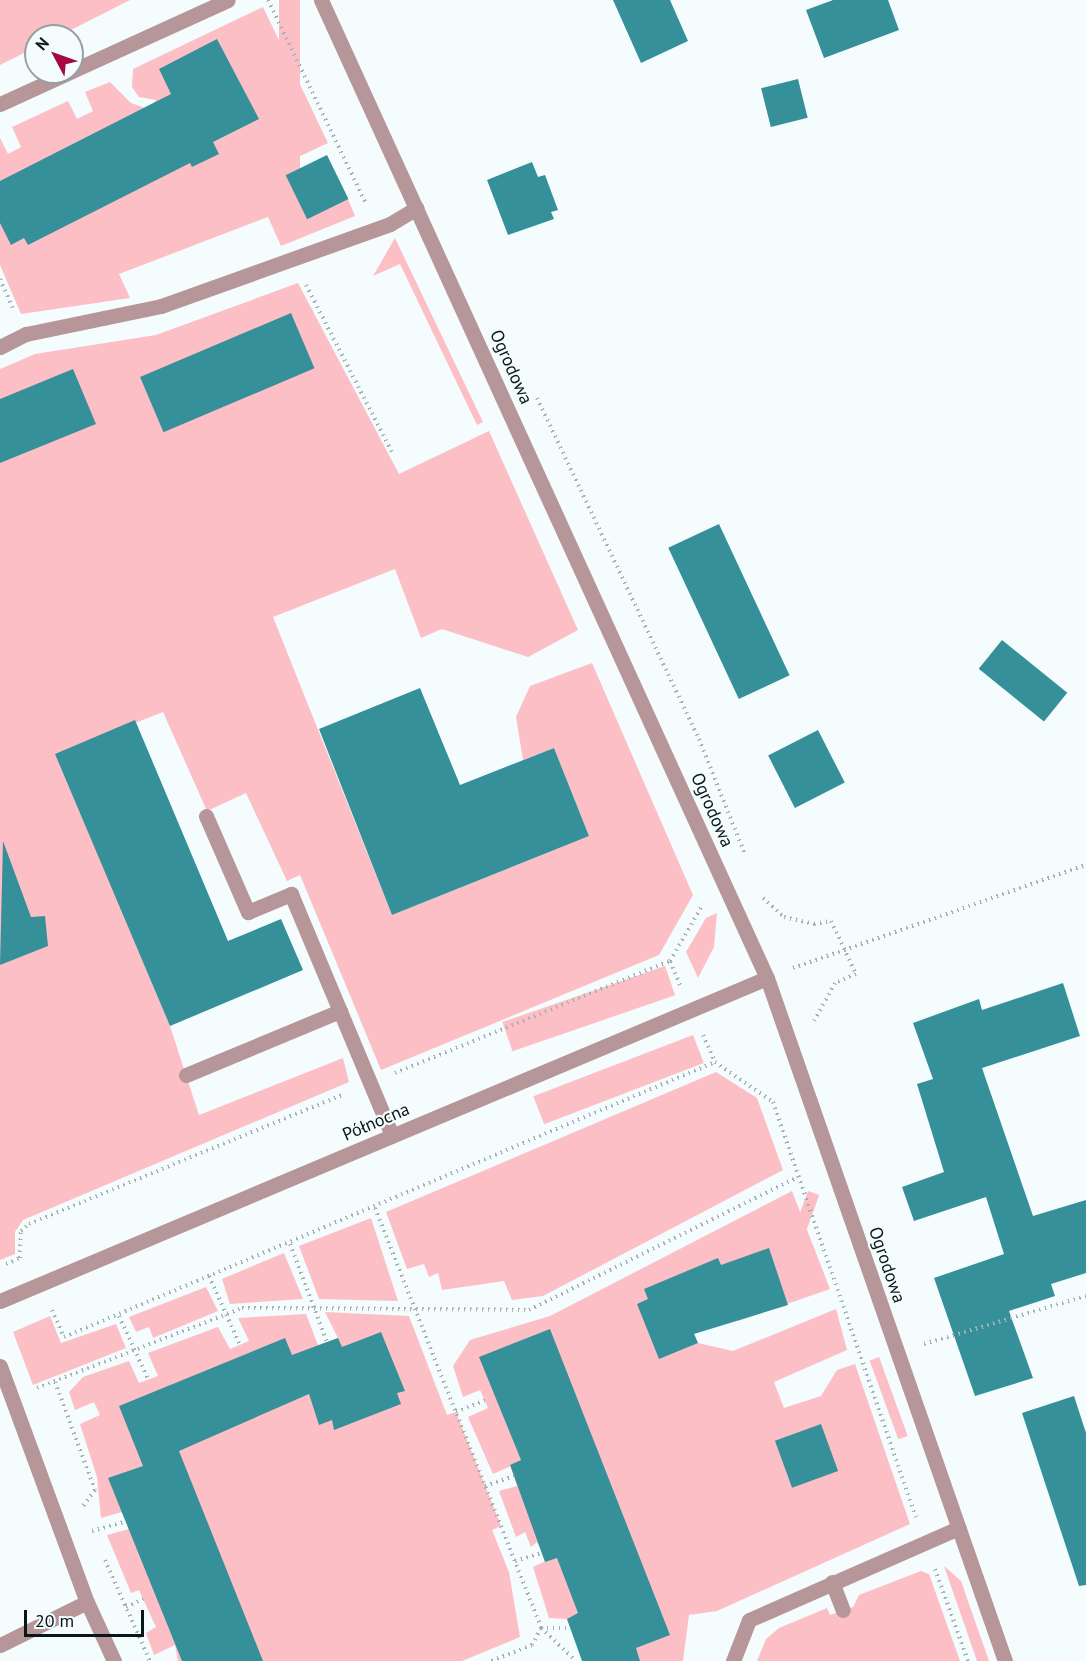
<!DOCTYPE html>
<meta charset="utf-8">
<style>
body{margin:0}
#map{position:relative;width:1086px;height:1661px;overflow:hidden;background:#f4fcfd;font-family:"PT Sans",sans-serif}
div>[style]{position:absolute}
.green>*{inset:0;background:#fdbfc6;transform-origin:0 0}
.building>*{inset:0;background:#36909a;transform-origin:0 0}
.path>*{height:4px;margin-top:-2px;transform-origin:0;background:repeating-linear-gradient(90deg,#a7b1b2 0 1.5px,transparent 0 6px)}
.lane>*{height:15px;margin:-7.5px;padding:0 7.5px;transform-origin:7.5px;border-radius:7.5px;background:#b69699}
.street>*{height:15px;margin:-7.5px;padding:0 7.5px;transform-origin:7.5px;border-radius:7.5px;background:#b69699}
span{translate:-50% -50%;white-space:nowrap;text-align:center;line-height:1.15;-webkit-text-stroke:4.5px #f4fcfd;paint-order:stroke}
.street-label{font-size:18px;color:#081719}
.north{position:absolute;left:24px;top:24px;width:60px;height:60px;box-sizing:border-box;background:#f4fcfd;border:2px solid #96a0a2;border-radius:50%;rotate:311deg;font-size:16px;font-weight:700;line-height:24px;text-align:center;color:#081719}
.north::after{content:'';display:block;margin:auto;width:21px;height:27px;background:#a40940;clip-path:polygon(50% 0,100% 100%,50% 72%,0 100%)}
.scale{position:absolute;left:24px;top:1610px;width:120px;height:27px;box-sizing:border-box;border:3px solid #081719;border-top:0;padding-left:8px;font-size:18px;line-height:21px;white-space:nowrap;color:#081719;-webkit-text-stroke:4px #f4fcfd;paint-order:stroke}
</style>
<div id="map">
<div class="green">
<i style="clip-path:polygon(0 0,130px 0,59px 36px,36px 36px,36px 47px,0 65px)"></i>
<i style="left:279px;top:0;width:21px;height:178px"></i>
<i style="clip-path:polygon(263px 7px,328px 143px,294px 159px,298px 169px,286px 175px,307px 218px,348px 199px,355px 216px,281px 246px,268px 217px,119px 274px,130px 298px,21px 314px,0 265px,0 138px,8px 154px,21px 147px,12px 127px,68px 101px,77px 119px,93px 111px,85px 92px,110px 82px,131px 103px,151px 110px,156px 100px,139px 97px,132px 87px,133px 69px)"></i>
<i style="clip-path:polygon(395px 238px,483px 422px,477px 425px,400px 264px,373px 276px)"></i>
<i style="clip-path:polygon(298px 283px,399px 474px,489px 431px,578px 630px,528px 657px,442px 629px,421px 638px,395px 569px,273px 617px,392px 915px,589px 836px,554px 748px,523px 760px,516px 717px,530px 686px,592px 663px,693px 895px,659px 955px,381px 1070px,300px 875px,287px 881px,246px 793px,207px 811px,163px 712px,56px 754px,170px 1026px,199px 1115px,343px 1058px,349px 1082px,23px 1220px,15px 1232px,15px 1254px,0 1260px,0 369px,35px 354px,156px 335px)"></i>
<i style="clip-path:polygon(717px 913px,714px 947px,698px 978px,686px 952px,706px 918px)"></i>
<i style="left:665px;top:966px;width:31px;height:172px;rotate:71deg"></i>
<i style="left:693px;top:1035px;width:30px;height:171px;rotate:69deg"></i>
<i style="clip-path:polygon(716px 1072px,757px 1098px,783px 1170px,543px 1296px,512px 1300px,504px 1281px,442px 1290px,438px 1273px,429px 1277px,424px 1264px,407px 1269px,386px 1212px)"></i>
<i style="clip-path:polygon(792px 1191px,830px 1289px,738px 1321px,726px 1282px,692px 1328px,698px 1343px,733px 1351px,836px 1309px,847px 1350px,774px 1382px,784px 1408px,821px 1396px,837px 1370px,855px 1364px,910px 1524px,717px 1611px,689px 1615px,683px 1661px,598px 1661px,574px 1637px,567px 1619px,549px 1618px,533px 1567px,546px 1561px,537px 1542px,531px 1547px,525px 1532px,516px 1537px,499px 1491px,517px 1486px,511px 1466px,493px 1474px,468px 1417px,488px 1408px,480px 1390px,463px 1397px,453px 1366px,470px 1340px,550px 1316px)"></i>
<i style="left:808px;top:1191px;width:12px;height:106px;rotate:20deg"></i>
<i style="clip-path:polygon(371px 1218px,398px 1301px,319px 1299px,299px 1246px)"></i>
<i style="clip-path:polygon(284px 1253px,303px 1299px,230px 1304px,222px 1279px)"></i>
<i style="clip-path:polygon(206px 1287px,218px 1311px,153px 1338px,149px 1327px,136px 1332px,129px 1317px)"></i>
<i style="clip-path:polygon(325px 1312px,409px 1316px,447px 1415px,456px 1412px,501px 1526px,492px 1530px,509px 1572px,520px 1637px,462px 1661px,178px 1661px,175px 1645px,154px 1655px,146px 1633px,156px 1627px,139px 1590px,131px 1593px,107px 1535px,129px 1529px,122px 1512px,101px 1518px,97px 1477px,80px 1424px,100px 1415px,94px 1402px,75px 1410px,69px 1392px,83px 1377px,129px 1361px,139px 1383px,158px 1376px,148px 1353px,218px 1327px,230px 1349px,249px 1341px,238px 1318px,306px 1314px,318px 1345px,338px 1338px)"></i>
<i style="clip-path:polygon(50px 1316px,61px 1343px,116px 1324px,126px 1348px,33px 1385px,13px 1332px)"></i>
<i style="left:879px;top:1357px;width:84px;height:10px;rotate:70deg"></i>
<i style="clip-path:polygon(944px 1566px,961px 1581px,989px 1661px,977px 1661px)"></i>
<i style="clip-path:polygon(921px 1571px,929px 1574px,960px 1661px,757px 1661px,766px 1639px,779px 1628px,827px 1608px,830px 1615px,853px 1607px,859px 1595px)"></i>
</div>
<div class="building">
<i style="clip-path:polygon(613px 0,670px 0,688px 41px,641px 63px)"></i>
<i style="clip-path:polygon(833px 0,888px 0,899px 30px,824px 58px,806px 10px)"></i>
<i style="clip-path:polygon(217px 39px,259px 119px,213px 142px,219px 154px,192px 167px,190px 163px,28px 245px,24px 238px,11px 245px,0 223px,0 181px,171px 94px,159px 69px)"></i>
<i style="left:798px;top:79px;width:40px;height:38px;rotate:76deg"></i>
<i style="left:327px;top:155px;width:49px;height:46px;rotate:64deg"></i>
<i style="clip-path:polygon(532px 162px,538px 177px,545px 175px,558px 210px,551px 212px,554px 219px,508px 235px,487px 180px)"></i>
<i style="left:291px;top:313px;width:60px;height:164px;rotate:67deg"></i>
<i style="clip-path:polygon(73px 369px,96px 424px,0 463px,0 399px)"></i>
<i style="left:719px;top:524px;width:167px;height:56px;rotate:65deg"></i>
<i style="left:1002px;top:640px;width:84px;height:37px;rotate:39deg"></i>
<i style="clip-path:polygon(420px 688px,460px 785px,554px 748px,589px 836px,392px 915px,319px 729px)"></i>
<i style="clip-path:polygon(135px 720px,228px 941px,281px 919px,303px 970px,170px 1026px,55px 754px)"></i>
<i style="left:818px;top:730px;width:59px;height:56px;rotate:63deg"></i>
<i style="clip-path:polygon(3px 841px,31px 917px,45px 916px,48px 946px,0 965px)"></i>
<i style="clip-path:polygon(1063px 983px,1080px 1036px,982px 1068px,1033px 1216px,1086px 1200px,1086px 1273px,1051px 1284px,1055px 1296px,1009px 1311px,1033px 1378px,975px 1396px,934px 1278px,1004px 1254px,986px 1197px,914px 1221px,902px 1187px,944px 1172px,917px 1084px,933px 1079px,913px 1023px,979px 999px,982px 1010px)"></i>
<i style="clip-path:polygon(769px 1248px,788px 1305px,694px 1334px,698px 1343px,659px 1359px,637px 1304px,648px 1299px,644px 1289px,718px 1258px,721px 1265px)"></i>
<i style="clip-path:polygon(550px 1329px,670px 1635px,636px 1648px,640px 1661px,582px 1661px,567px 1619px,578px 1613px,557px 1558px,545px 1562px,510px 1465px,521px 1460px,479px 1357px)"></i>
<i style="clip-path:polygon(381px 1332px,405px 1391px,397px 1393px,401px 1404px,334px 1430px,332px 1420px,319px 1425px,309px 1394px,179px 1451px,263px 1661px,182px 1661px,108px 1478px,143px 1466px,119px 1406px,285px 1338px,292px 1355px,338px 1338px,342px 1347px)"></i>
<i style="clip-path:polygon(1074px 1396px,1086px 1433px,1086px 1585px,1079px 1586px,1022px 1413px)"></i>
<i style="left:821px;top:1424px;width:50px;height:49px;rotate:70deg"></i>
</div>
<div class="path">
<i style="left:268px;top:0;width:224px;rotate:64.3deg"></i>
<i style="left:0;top:279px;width:32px;rotate:66deg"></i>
<i style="left:306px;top:285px;width:190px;rotate:62.8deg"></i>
<i style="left:537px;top:398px;width:378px;rotate:64.6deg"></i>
<i style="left:699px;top:739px;width:122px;rotate:68.3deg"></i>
<i style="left:763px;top:898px;width:28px;rotate:42deg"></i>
<i style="left:784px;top:917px;width:31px;rotate:13deg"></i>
<i style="left:814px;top:924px;width:17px;rotate:-10deg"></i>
<i style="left:831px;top:921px;width:59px;rotate:64.7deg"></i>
<i style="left:856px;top:974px;width:23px;rotate:157deg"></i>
<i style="left:835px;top:983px;width:43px;rotate:118.9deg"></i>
<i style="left:793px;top:968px;width:311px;rotate:-19.4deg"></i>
<i style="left:680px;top:985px;width:26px;rotate:-113deg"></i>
<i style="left:670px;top:961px;width:66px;rotate:-59.9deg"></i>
<i style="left:703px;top:1035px;width:30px;rotate:66deg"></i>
<i style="left:395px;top:1073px;width:297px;rotate:-22.2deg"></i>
<i style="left:375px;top:1208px;width:452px;rotate:68.4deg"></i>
<i style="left:541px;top:1628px;width:19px;rotate:118deg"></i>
<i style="left:532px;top:1645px;width:44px;rotate:158.7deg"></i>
<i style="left:290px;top:1244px;width:105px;rotate:69.3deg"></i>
<i style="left:6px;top:1264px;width:15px;rotate:-23deg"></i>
<i style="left:20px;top:1258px;width:27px;rotate:-88deg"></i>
<i style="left:21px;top:1231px;width:11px;rotate:-41deg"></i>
<i style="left:29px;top:1224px;width:341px;rotate:-22.4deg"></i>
<i style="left:209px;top:1276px;width:76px;rotate:65.8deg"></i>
<i style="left:52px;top:1310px;width:30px;rotate:66deg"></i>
<i style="left:64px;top:1337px;width:707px;rotate:-22.9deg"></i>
<i style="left:715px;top:1062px;width:70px;rotate:34.6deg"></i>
<i style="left:773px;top:1102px;width:439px;rotate:71deg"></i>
<i style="left:119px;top:1316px;width:69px;rotate:65.3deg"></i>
<i style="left:924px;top:1344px;width:169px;rotate:-16.5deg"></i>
<i style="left:55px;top:1382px;width:115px;rotate:69.7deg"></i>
<i style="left:95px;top:1490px;width:21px;rotate:127deg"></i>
<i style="left:37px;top:1388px;width:220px;rotate:-21.3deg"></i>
<i style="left:242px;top:1308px;width:287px;rotate:0.4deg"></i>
<i style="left:529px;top:1310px;width:300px;rotate:-26.3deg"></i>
<i style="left:456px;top:1412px;width:31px;rotate:-22deg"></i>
<i style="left:485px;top:1486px;width:31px;rotate:-19deg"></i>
<i style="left:92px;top:1531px;width:35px;rotate:-16deg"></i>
<i style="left:105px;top:1560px;width:111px;rotate:66deg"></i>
<i style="left:515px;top:1561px;width:28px;rotate:-17deg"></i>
<i style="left:935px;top:1569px;width:98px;rotate:70.3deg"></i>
<i style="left:126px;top:1607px;width:19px;rotate:-25deg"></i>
<i style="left:541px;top:1628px;width:44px;rotate:43.2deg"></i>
<i style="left:541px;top:1628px;width:30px"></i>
</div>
<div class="lane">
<i style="left:72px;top:71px;width:171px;rotate:-24.5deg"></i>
<i style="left:0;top:104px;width:77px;rotate:-24.6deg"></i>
<i style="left:0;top:347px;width:29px;rotate:-27deg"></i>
<i style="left:26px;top:334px;width:138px;rotate:-11.7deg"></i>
<i style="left:161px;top:306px;width:243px;rotate:-19.7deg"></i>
<i style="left:390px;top:224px;width:31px;rotate:-31deg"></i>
<i style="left:206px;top:816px;width:105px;rotate:66.4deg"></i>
<i style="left:248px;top:912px;width:47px;rotate:-22.7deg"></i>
<i style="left:291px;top:894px;width:262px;rotate:67.3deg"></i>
<i style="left:186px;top:1075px;width:167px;rotate:-22.6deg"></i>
<i style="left:0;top:1366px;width:252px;rotate:69.8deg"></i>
<i style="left:87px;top:1602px;width:97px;rotate:153.7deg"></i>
<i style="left:832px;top:1582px;width:30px;rotate:69deg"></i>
<i style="left:87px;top:1602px;width:65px;rotate:65.4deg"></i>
<i style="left:733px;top:1661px;width:44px;rotate:-68.7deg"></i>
<i style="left:749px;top:1620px;width:229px;rotate:-23.7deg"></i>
</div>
<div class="street">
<i style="left:321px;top:0;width:1075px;rotate:65.49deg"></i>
<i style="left:767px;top:978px;width:723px;rotate:70.79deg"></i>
<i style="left:0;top:1301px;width:832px;rotate:-22.84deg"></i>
</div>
<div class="street-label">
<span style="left:511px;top:367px;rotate:66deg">Ogrodowa</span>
<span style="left:712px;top:810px;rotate:66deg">Ogrodowa</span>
<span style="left:376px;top:1122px;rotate:-23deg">Północna</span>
<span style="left:887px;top:1265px;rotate:71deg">Ogrodowa</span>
</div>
<div class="north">N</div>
<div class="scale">20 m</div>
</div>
